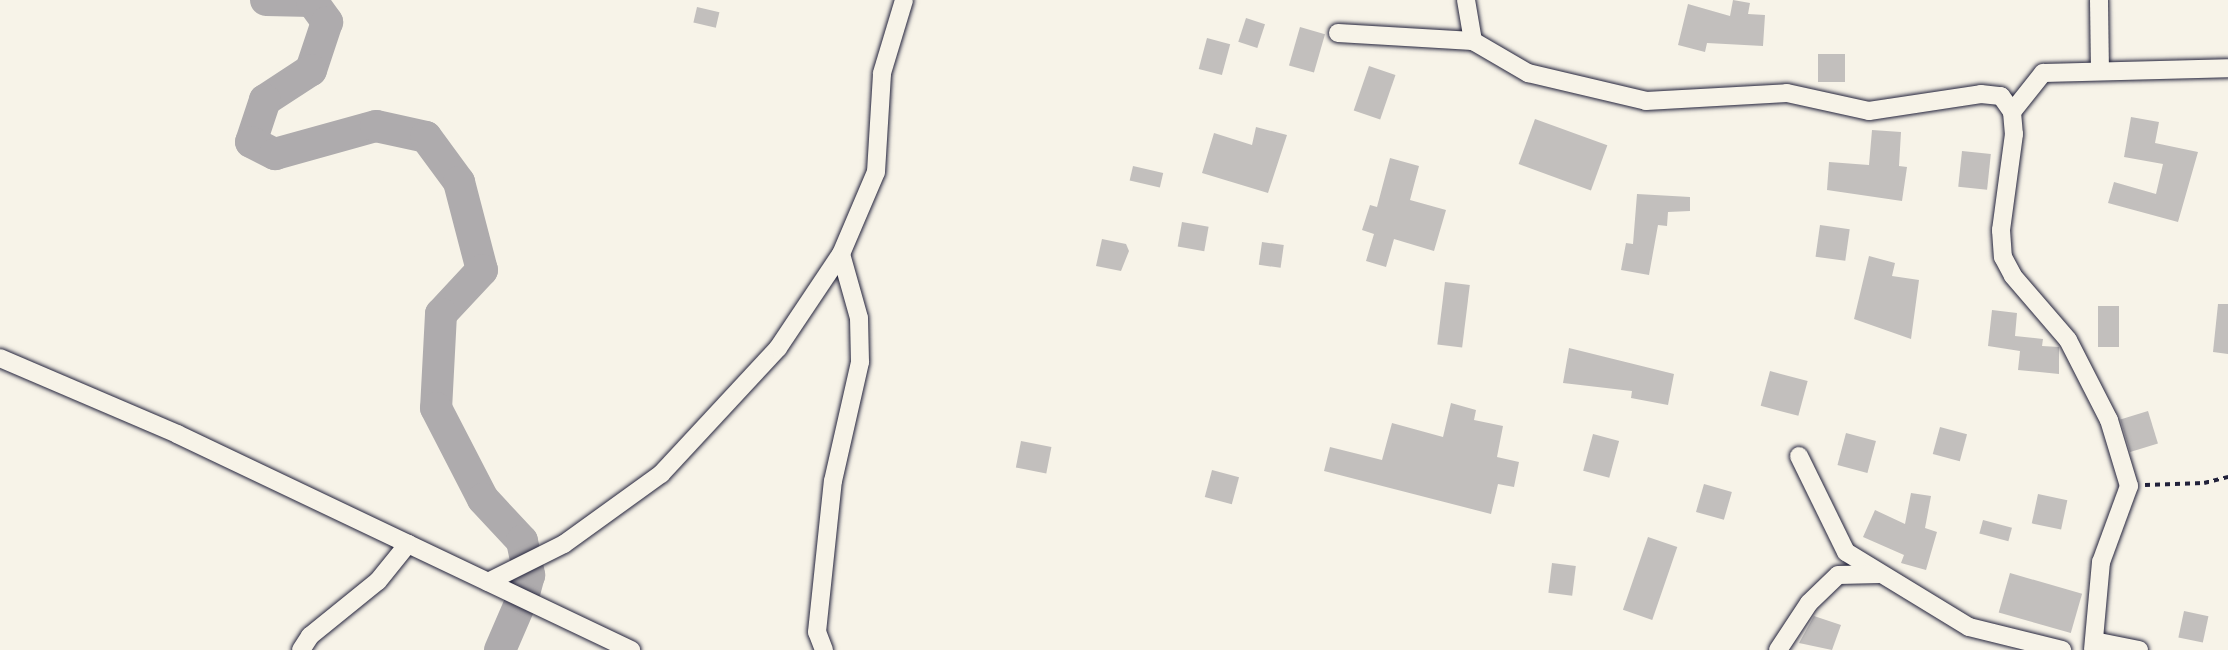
<!DOCTYPE html>
<style>
body{margin:0}
#map{position:relative;width:2228px;height:650px;overflow:hidden;background:#f7f3e8;font-family:Mali,sans-serif}
div>[style]{position:absolute}
.river>*{height:32px;margin:-16px;padding:0 16px;transform-origin:16px;border-radius:16px;background:#aeabad}
.building>*{inset:0;background:#c2bfbd;transform-origin:0 0}
.path>*{height:3.5px;margin-top:-1.75px;transform-origin:0;background:repeating-linear-gradient(90deg,#22223b 0 5px,transparent 0 10px)}
.roads{filter:drop-shadow(0 0 2px #22223b) drop-shadow(0 0 2px #22223b)}
.minor>*{height:18px;margin:-9px;padding:0 9px;transform-origin:9px;border-radius:9px;background:#f7f3e8}
span{translate:-50% -50%;white-space:nowrap;text-align:center;line-height:1.15;-webkit-text-stroke:5px #f7f3e8;paint-order:stroke}
</style>
<div id="map">
<div class="river">
<i style="left:266px;top:0;width:46px;rotate:1.2deg"></i>
<i style="left:312px;top:1px;width:26px;rotate:54deg"></i>
<i style="left:327px;top:22px;width:51px;rotate:108.4deg"></i>
<i style="left:311px;top:70px;width:55px;rotate:146.9deg"></i>
<i style="left:265px;top:100px;width:44px;rotate:108.4deg"></i>
<i style="left:251px;top:142px;width:27px;rotate:27deg"></i>
<i style="left:275px;top:154px;width:105px;rotate:-15.5deg"></i>
<i style="left:376px;top:126px;width:51px;rotate:12.4deg"></i>
<i style="left:426px;top:137px;width:56px;rotate:53.7deg"></i>
<i style="left:459px;top:182px;width:91px;rotate:75.4deg"></i>
<i style="left:482px;top:270px;width:60px;rotate:133deg"></i>
<i style="left:441px;top:314px;width:94px;rotate:93deg"></i>
<i style="left:436px;top:408px;width:102px;rotate:62.7deg"></i>
<i style="left:483px;top:499px;width:57px;rotate:47.1deg"></i>
<i style="left:522px;top:541px;width:35px;rotate:78deg"></i>
<i style="left:529px;top:575px;width:16px;rotate:105deg"></i>
<i style="left:500px;top:650px;width:48px;rotate:-66.6deg"></i>
</div>
<div class="building">
<i style="clip-path:polygon(1733px 0,1750px 3px,1748px 14px,1765px 15px,1763px 46px,1707px 43px,1705px 52px,1678px 45px,1688px 4px,1730px 16px)"></i>
<i style="left:697px;top:7px;width:23px;height:16px;rotate:13deg"></i>
<i style="left:1246px;top:18px;width:20px;height:25px;rotate:18deg"></i>
<i style="left:1300px;top:27px;width:26px;height:40px;rotate:16deg"></i>
<i style="left:1207px;top:38px;width:24px;height:32px;rotate:15deg"></i>
<i style="left:1845px;top:54px;width:28px;height:27px;rotate:90deg"></i>
<i style="left:1369px;top:66px;width:28px;height:47px;rotate:19deg"></i>
<i style="clip-path:polygon(2131px 117px,2159px 122px,2155px 143px,2198px 152px,2178px 222px,2108px 203px,2114px 182px,2156px 194px,2163px 164px,2124px 157px)"></i>
<i style="left:1535px;top:119px;width:77px;height:48px;rotate:20deg"></i>
<i style="clip-path:polygon(1256px 127px,1287px 135px,1268px 193px,1202px 173px,1214px 133px,1252px 145px)"></i>
<i style="clip-path:polygon(1872px 130px,1901px 132px,1899px 166px,1907px 167px,1902px 201px,1827px 190px,1829px 162px,1869px 165px)"></i>
<i style="left:1962px;top:151px;width:29px;height:36px;rotate:6deg"></i>
<i style="clip-path:polygon(1390px 158px,1419px 166px,1410px 200px,1446px 210px,1434px 251px,1394px 239px,1386px 267px,1366px 261px,1374px 234px,1362px 230px,1370px 205px,1377px 207px)"></i>
<i style="left:1133px;top:166px;width:31px;height:15px;rotate:13deg"></i>
<i style="clip-path:polygon(1637px 194px,1690px 197px,1690px 211px,1668px 212px,1667px 226px,1658px 225px,1649px 275px,1621px 270px,1626px 243px,1633px 244px)"></i>
<i style="left:1182px;top:222px;width:27px;height:25px;rotate:10deg"></i>
<i style="left:1820px;top:225px;width:30px;height:32px;rotate:8deg"></i>
<i style="clip-path:polygon(1102px 239px,1126px 244px,1129px 251px,1121px 271px,1096px 266px)"></i>
<i style="left:1262px;top:242px;width:22px;height:23px;rotate:8deg"></i>
<i style="clip-path:polygon(1869px 256px,1895px 263px,1892px 276px,1919px 280px,1911px 339px,1854px 319px)"></i>
<i style="left:1445px;top:282px;width:25px;height:63px;rotate:7deg"></i>
<i style="clip-path:polygon(2218px 304px,2228px 304px,2228px 354px,2213px 352px)"></i>
<i style="left:2098px;top:306px;width:21px;height:41px"></i>
<i style="clip-path:polygon(1992px 310px,2017px 313px,2015px 336px,2043px 339px,2042px 346px,2059px 347px,2059px 374px,2018px 370px,2020px 351px,1988px 346px)"></i>
<i style="clip-path:polygon(1569px 348px,1674px 374px,1668px 405px,1631px 398px,1632px 391px,1563px 383px)"></i>
<i style="left:1770px;top:371px;width:39px;height:36px;rotate:15deg"></i>
<i style="clip-path:polygon(1451px 403px,1476px 410px,1474px 420px,1503px 426px,1497px 457px,1519px 462px,1514px 487px,1498px 484px,1491px 514px,1324px 471px,1330px 447px,1382px 460px,1392px 423px,1443px 437px)"></i>
<i style="left:2148px;top:411px;width:34px;height:29px;rotate:73deg"></i>
<i style="left:1940px;top:427px;width:28px;height:28px;rotate:15deg"></i>
<i style="left:1846px;top:433px;width:31px;height:33px;rotate:15deg"></i>
<i style="left:1593px;top:434px;width:27px;height:38px;rotate:15deg"></i>
<i style="left:1021px;top:441px;width:31px;height:27px;rotate:11deg"></i>
<i style="left:1212px;top:470px;width:28px;height:28px;rotate:15deg"></i>
<i style="left:1704px;top:484px;width:29px;height:29px;rotate:16deg"></i>
<i style="clip-path:polygon(1911px 493px,1931px 496px,1925px 528px,1937px 532px,1926px 570px,1901px 563px,1904px 555px,1863px 537px,1875px 510px,1905px 524px)"></i>
<i style="left:2038px;top:494px;width:30px;height:30px;rotate:12deg"></i>
<i style="left:1983px;top:520px;width:30px;height:14px;rotate:15deg"></i>
<i style="left:1648px;top:537px;width:31px;height:77px;rotate:19deg"></i>
<i style="left:1552px;top:563px;width:24px;height:30px;rotate:7deg"></i>
<i style="left:2010px;top:573px;width:75px;height:41px;rotate:16deg"></i>
<i style="left:2184px;top:611px;width:25px;height:27px;rotate:12deg"></i>
<i style="clip-path:polygon(1814px 616px,1841px 625px,1832px 650px,1799px 643px)"></i>
</div>
<div class="path">
<i style="left:2145px;top:485px;width:59px;rotate:-1.9deg"></i>
<i style="left:2204px;top:483px;width:25px;rotate:-14deg"></i>
</div>
<div class="roads">
<div class="minor">
<i style="left:1466px;top:0;width:42px;rotate:80.3deg"></i>
<i style="left:2099px;top:0;width:70px;rotate:89.2deg"></i>
<i style="left:1338px;top:33px;width:135px;rotate:3.4deg"></i>
<i style="left:1473px;top:41px;width:64px;rotate:30.2deg"></i>
<i style="left:1528px;top:73px;width:121px;rotate:13.3deg"></i>
<i style="left:1646px;top:101px;width:141px;rotate:-3.2deg"></i>
<i style="left:1787px;top:93px;width:84px;rotate:12.4deg"></i>
<i style="left:1869px;top:111px;width:113px;rotate:-8.6deg"></i>
<i style="left:1981px;top:94px;width:20px;rotate:6deg"></i>
<i style="left:2001px;top:96px;width:19px;rotate:55deg"></i>
<i style="left:2012px;top:112px;width:22px;rotate:85deg"></i>
<i style="left:2014px;top:134px;width:97px;rotate:97.7deg"></i>
<i style="left:2001px;top:230px;width:27px;rotate:86deg"></i>
<i style="left:2003px;top:257px;width:21px;rotate:62deg"></i>
<i style="left:2013px;top:276px;width:84px;rotate:49.3deg"></i>
<i style="left:2068px;top:340px;width:90px;rotate:62.9deg"></i>
<i style="left:2109px;top:420px;width:69px;rotate:73.1deg"></i>
<i style="left:2129px;top:486px;width:81px;rotate:110.2deg"></i>
<i style="left:2101px;top:562px;width:88px;rotate:95.2deg"></i>
<i style="left:2012px;top:112px;width:50px;rotate:-51.5deg"></i>
<i style="left:2043px;top:73px;width:185px;rotate:-1.5deg"></i>
<i style="left:0;top:358px;width:193px;rotate:23.2deg"></i>
<i style="left:177px;top:434px;width:503px;rotate:25.44deg"></i>
<i style="left:1799px;top:456px;width:107px;rotate:63.9deg"></i>
<i style="left:1846px;top:552px;width:144px;rotate:31.4deg"></i>
<i style="left:1969px;top:627px;width:96px;rotate:13.9deg"></i>
<i style="left:488px;top:582px;width:85px;rotate:-26.6deg"></i>
<i style="left:564px;top:544px;width:120px;rotate:-35.8deg"></i>
<i style="left:661px;top:474px;width:172px;rotate:-47.1deg"></i>
<i style="left:778px;top:348px;width:113px;rotate:-56.2deg"></i>
<i style="left:2094px;top:641px;width:46px;rotate:11.3deg"></i>
<i style="left:301px;top:650px;width:17px;rotate:-57deg"></i>
<i style="left:310px;top:636px;width:87px;rotate:-39deg"></i>
<i style="left:378px;top:581px;width:48px;rotate:-51deg"></i>
<i style="left:824px;top:650px;width:19px;rotate:-111deg"></i>
<i style="left:817px;top:632px;width:152px;rotate:-84deg"></i>
<i style="left:833px;top:481px;width:122px;rotate:-77.2deg"></i>
<i style="left:860px;top:362px;width:44px;rotate:-91.3deg"></i>
<i style="left:859px;top:318px;width:66px;rotate:-105.7deg"></i>
<i style="left:841px;top:254px;width:89px;rotate:-66.9deg"></i>
<i style="left:876px;top:172px;width:99px;rotate:-86.5deg"></i>
<i style="left:882px;top:73px;width:76px;rotate:-73.2deg"></i>
<i style="left:1778px;top:650px;width:56px;rotate:-56.6deg"></i>
<i style="left:1809px;top:603px;width:40px;rotate:-44deg"></i>
<i style="left:1838px;top:575px;width:42px;rotate:-1.4deg"></i>
</div>
</div>
</div>
